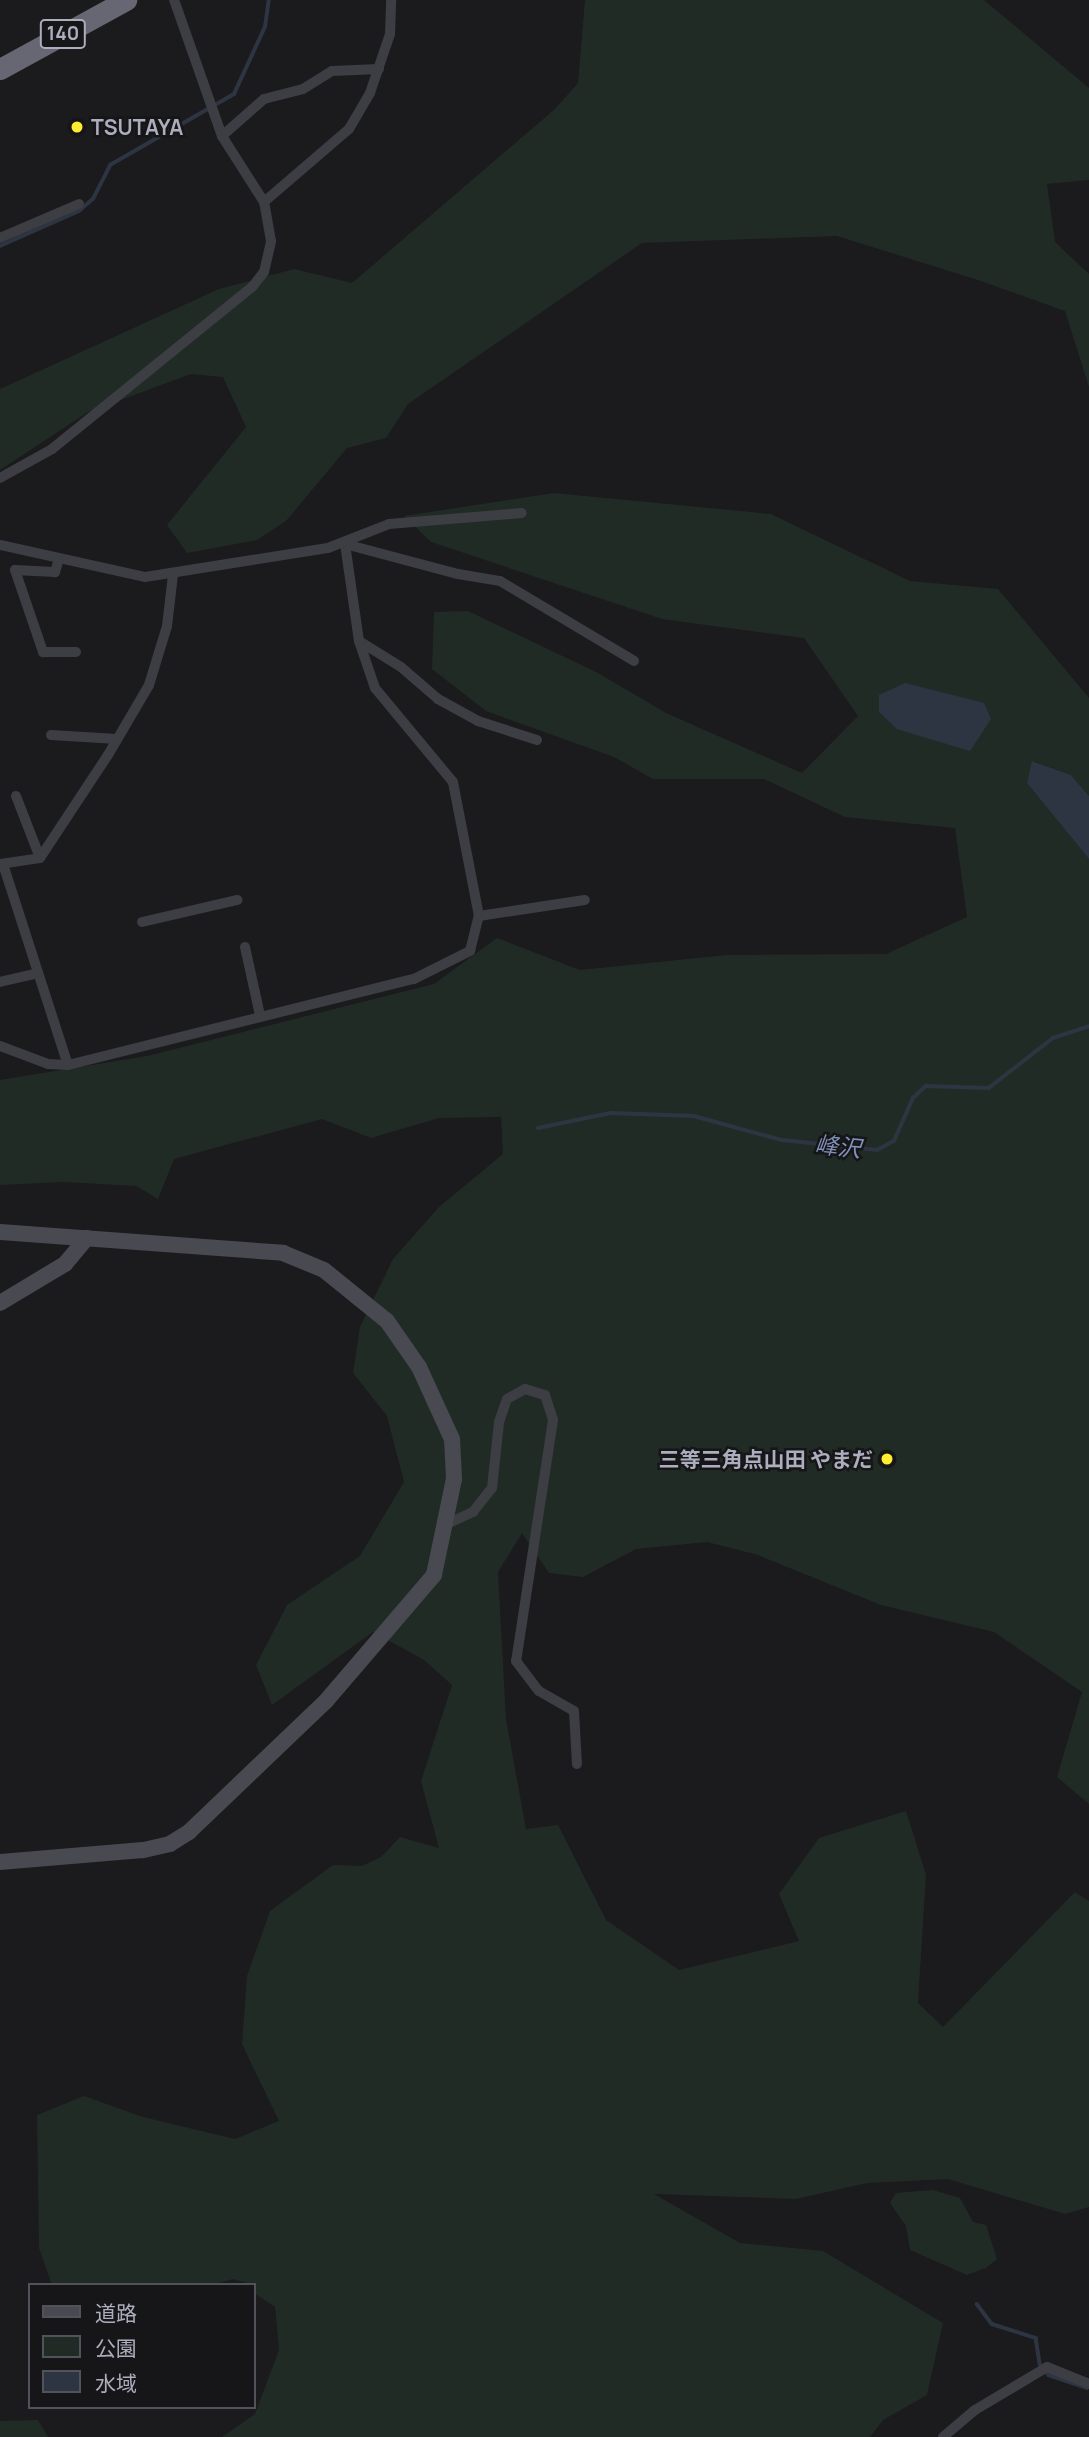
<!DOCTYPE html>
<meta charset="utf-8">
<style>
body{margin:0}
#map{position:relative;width:1089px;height:2437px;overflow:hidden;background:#1b1a1d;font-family:Manrope,"Noto Sans JP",sans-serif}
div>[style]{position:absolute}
.green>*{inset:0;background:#212b25}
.water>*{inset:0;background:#2e3542}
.stream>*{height:3.5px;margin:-1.75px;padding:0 1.75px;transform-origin:1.75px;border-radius:1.75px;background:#2e3542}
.street>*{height:10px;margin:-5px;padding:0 5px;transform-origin:5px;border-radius:5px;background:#3d3d44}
.secondary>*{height:16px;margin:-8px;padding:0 8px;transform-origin:8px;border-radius:8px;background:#494952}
.highway>*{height:21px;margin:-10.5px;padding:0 10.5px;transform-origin:10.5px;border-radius:10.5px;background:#666773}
.dots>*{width:19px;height:19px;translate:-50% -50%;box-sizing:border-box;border:4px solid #161518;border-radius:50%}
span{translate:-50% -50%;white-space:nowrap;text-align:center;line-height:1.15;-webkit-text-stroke:5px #161518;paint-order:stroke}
.shield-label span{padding:2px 5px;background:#161518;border:2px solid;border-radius:5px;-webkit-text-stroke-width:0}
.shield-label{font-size:19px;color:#acadbd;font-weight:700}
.poi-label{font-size:21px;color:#acadbd;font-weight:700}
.left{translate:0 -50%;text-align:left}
.right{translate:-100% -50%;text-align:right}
.water-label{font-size:23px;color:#8191ba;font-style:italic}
.legend{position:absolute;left:28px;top:2283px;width:228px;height:126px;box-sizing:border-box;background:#161518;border:2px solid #52525a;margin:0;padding:9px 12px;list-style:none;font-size:21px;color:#acadbd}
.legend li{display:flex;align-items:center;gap:14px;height:35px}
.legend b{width:35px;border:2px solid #52525a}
</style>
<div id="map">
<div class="green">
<i style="clip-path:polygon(585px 0,984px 0,1089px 88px,1089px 180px,1047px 184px,1055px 242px,1089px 274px,1089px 387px,1065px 311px,981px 281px,837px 236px,642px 243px,408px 404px,386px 438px,347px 448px,286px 521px,257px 540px,187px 553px,167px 525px,246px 427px,223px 377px,191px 374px,88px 412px,0 470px,0 389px,219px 289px,294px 269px,352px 283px,555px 109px,578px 83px)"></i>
<i style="clip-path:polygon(554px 493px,771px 514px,910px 581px,998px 589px,1089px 698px,1089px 796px,1071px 775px,1033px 761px,1027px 783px,1089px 859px,1089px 1804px,1057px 1777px,1082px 1692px,994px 1632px,881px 1605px,758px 1555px,707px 1542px,636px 1549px,583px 1577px,549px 1573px,522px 1533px,498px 1572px,506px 1719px,526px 1829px,558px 1825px,606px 1920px,679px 1970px,799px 1941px,779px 1894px,819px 1838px,906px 1811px,926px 1875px,918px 2003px,943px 2027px,1075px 1892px,1089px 1901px,1089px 2207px,1065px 2214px,948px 2179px,867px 2183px,796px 2199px,654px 2194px,740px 2243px,823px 2251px,943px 2323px,927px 2395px,883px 2420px,870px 2437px,222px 2437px,255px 2414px,279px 2350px,275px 2307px,254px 2293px,254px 2285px,233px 2279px,212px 2285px,52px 2285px,39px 2248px,37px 2115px,84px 2096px,143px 2117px,235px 2139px,279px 2121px,242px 2044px,247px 1976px,270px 1911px,333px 1865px,362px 1866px,381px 1857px,400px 1837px,439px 1848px,421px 1781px,452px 1685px,424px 1660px,373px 1632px,272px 1705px,256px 1665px,287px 1605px,360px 1556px,404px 1482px,387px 1416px,353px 1373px,360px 1327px,393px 1259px,439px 1207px,503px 1154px,501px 1117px,439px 1118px,371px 1138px,322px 1119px,174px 1159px,158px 1199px,136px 1186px,63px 1182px,0 1185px,0 1080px,147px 1056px,434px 984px,497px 938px,580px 970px,727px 955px,886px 954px,967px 917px,955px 828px,845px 817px,764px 779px,653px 779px,614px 757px,486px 711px,432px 669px,434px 612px,468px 611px,598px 673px,666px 713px,802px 773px,858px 716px,804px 638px,662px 619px,431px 542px,404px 516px)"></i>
<i style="clip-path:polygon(933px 2190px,960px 2198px,973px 2222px,986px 2225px,997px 2259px,986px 2268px,967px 2275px,910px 2250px,906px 2226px,890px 2203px,896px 2193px)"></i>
<i style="clip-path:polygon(38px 2420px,48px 2437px,0 2437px,0 2421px)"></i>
</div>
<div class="water">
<i style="clip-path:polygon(905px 683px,984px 703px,991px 719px,970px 751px,897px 729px,879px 712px,879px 695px)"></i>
<i style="clip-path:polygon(1032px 761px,1071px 775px,1089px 796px,1089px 859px,1027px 783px)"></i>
</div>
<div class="stream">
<i style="left:0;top:246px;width:86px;rotate:-23.9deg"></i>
<i style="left:79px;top:211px;width:18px;rotate:-41deg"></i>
<i style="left:93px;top:199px;width:38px;rotate:-63deg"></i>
<i style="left:110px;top:165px;width:143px;rotate:-29.8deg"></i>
<i style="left:234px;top:94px;width:74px;rotate:-65.2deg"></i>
<i style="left:265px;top:27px;width:27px;rotate:-82deg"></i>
<i style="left:538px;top:1128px;width:75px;rotate:-11.6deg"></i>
<i style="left:611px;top:1113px;width:83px;rotate:2.1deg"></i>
<i style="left:694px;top:1116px;width:91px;rotate:15.3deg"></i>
<i style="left:782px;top:1140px;width:96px;rotate:6deg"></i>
<i style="left:877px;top:1150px;width:19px;rotate:-28deg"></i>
<i style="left:894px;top:1141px;width:47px;rotate:-66.2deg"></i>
<i style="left:913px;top:1098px;width:18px;rotate:-43deg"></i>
<i style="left:926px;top:1086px;width:63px;rotate:1.8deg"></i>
<i style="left:989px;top:1088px;width:81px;rotate:-38deg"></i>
<i style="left:1053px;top:1038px;width:38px;rotate:-18deg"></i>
<i style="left:977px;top:2304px;width:25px;rotate:53deg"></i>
<i style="left:992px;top:2324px;width:46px;rotate:17.7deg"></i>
<i style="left:1036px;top:2338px;width:26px;rotate:81deg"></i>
<i style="left:1040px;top:2364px;width:14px;rotate:51deg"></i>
<i style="left:1049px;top:2375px;width:40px;rotate:18.9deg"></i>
</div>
<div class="street">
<i style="left:222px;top:136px;width:56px;rotate:-41.4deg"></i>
<i style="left:264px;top:99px;width:40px;rotate:-14.4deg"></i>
<i style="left:303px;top:89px;width:34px;rotate:-32deg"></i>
<i style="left:332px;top:71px;width:47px;rotate:-2.4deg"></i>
<i style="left:264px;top:202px;width:112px;rotate:-40.7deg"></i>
<i style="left:349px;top:129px;width:42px;rotate:-59.7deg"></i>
<i style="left:370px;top:93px;width:62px;rotate:-71.3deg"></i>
<i style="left:390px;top:34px;width:34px;rotate:-88deg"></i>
<i style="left:0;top:238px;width:86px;rotate:-23.3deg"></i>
<i style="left:0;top:478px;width:60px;rotate:-29.1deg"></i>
<i style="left:52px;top:449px;width:259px;rotate:-39deg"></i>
<i style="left:253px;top:286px;width:18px;rotate:-52deg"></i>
<i style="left:264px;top:272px;width:32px;rotate:-77deg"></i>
<i style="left:271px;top:241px;width:40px;rotate:-100deg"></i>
<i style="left:264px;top:202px;width:78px;rotate:-122.5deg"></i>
<i style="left:222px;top:136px;width:144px;rotate:-109.4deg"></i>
<i style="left:345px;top:544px;width:117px;rotate:14.9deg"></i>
<i style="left:458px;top:574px;width:43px;rotate:9.5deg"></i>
<i style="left:500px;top:581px;width:156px;rotate:30.8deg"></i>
<i style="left:0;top:545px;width:148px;rotate:12.4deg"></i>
<i style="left:145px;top:577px;width:185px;rotate:-9deg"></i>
<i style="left:328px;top:548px;width:66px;rotate:-21.5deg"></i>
<i style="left:389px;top:524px;width:133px;rotate:-4.7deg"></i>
<i style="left:59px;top:559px;width:14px;rotate:107deg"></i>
<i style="left:55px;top:572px;width:40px;rotate:-177.1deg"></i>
<i style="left:15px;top:570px;width:87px;rotate:71.1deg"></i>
<i style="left:43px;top:652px;width:33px"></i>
<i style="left:359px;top:641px;width:49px;rotate:31.8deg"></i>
<i style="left:401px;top:667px;width:49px;rotate:40.9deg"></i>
<i style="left:438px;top:699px;width:46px;rotate:28.8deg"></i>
<i style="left:478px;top:721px;width:62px;rotate:17.9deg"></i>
<i style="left:51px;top:735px;width:66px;rotate:3.5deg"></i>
<i style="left:16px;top:796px;width:66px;rotate:68.8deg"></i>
<i style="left:0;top:864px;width:40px;rotate:-8.5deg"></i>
<i style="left:40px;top:858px;width:123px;rotate:-56.6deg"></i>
<i style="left:108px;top:755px;width:81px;rotate:-59.6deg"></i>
<i style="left:149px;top:685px;width:62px;rotate:-73deg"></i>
<i style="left:167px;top:626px;width:51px;rotate:-83.3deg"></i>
<i style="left:3px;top:864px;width:211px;rotate:72.1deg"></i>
<i style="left:479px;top:916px;width:107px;rotate:-8.6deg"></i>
<i style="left:142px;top:922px;width:98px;rotate:-13deg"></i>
<i style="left:245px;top:947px;width:70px;rotate:77.6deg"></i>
<i style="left:0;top:982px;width:39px;rotate:-13deg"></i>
<i style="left:0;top:1046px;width:51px;rotate:20.6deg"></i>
<i style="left:48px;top:1064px;width:20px;rotate:3deg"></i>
<i style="left:68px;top:1065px;width:357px;rotate:-14deg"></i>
<i style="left:414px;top:979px;width:63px;rotate:-26.6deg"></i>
<i style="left:470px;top:951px;width:36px;rotate:-76deg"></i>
<i style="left:479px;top:916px;width:136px;rotate:-101deg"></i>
<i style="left:453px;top:782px;width:122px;rotate:-129.7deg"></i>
<i style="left:375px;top:688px;width:50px;rotate:-108.8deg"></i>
<i style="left:359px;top:641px;width:98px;rotate:-98.2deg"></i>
<i style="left:447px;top:1524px;width:29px;rotate:-25deg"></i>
<i style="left:473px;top:1512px;width:31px;rotate:-52deg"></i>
<i style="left:492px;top:1488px;width:66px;rotate:-83.9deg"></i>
<i style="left:499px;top:1422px;width:24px;rotate:-71deg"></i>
<i style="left:507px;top:1399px;width:21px;rotate:-29deg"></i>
<i style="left:525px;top:1389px;width:21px;rotate:17deg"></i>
<i style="left:545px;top:1395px;width:26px;rotate:72deg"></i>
<i style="left:553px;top:1420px;width:244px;rotate:98.7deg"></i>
<i style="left:516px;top:1661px;width:38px;rotate:53deg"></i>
<i style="left:539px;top:1691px;width:40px;rotate:29.7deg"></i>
<i style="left:574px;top:1711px;width:53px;rotate:86.8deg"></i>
<i style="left:943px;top:2437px;width:42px;rotate:-40.2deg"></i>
<i style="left:975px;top:2410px;width:84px;rotate:-30.8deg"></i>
<i style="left:1047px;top:2367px;width:45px;rotate:22deg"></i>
</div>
<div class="secondary">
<i style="left:0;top:1232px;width:284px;rotate:4.2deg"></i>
<i style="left:283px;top:1253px;width:44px;rotate:22.5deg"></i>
<i style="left:324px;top:1270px;width:81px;rotate:39deg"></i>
<i style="left:387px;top:1321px;width:56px;rotate:55.2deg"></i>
<i style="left:419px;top:1367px;width:79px;rotate:65.4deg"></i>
<i style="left:452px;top:1439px;width:40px;rotate:87.1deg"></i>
<i style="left:454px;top:1479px;width:98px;rotate:101.8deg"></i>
<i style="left:434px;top:1575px;width:166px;rotate:130.6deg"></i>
<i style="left:326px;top:1701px;width:190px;rotate:136.3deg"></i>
<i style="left:189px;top:1832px;width:22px;rotate:148deg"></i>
<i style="left:170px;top:1844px;width:28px;rotate:167deg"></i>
<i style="left:143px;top:1850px;width:144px;rotate:175.2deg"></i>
<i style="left:0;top:1303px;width:76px;rotate:-31deg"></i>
<i style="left:65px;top:1264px;width:34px;rotate:-50deg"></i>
</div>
<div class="highway">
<i style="left:0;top:69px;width:144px;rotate:-28.7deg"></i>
</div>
<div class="dots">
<i style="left:77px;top:127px;background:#ffed30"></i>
<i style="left:887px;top:1459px;background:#ffed30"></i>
</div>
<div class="shield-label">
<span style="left:63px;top:34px">140</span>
</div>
<div class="poi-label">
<span class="left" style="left:91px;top:127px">TSUTAYA</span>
<span class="right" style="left:873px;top:1459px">三等三角点山田 やまだ</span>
</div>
<div class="water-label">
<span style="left:838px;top:1146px;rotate:6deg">峰沢</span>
</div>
<ul class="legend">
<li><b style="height:9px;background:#494952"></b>道路</li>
<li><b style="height:19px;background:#212b25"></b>公園</li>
<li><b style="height:19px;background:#2e3542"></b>水域</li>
</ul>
</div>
